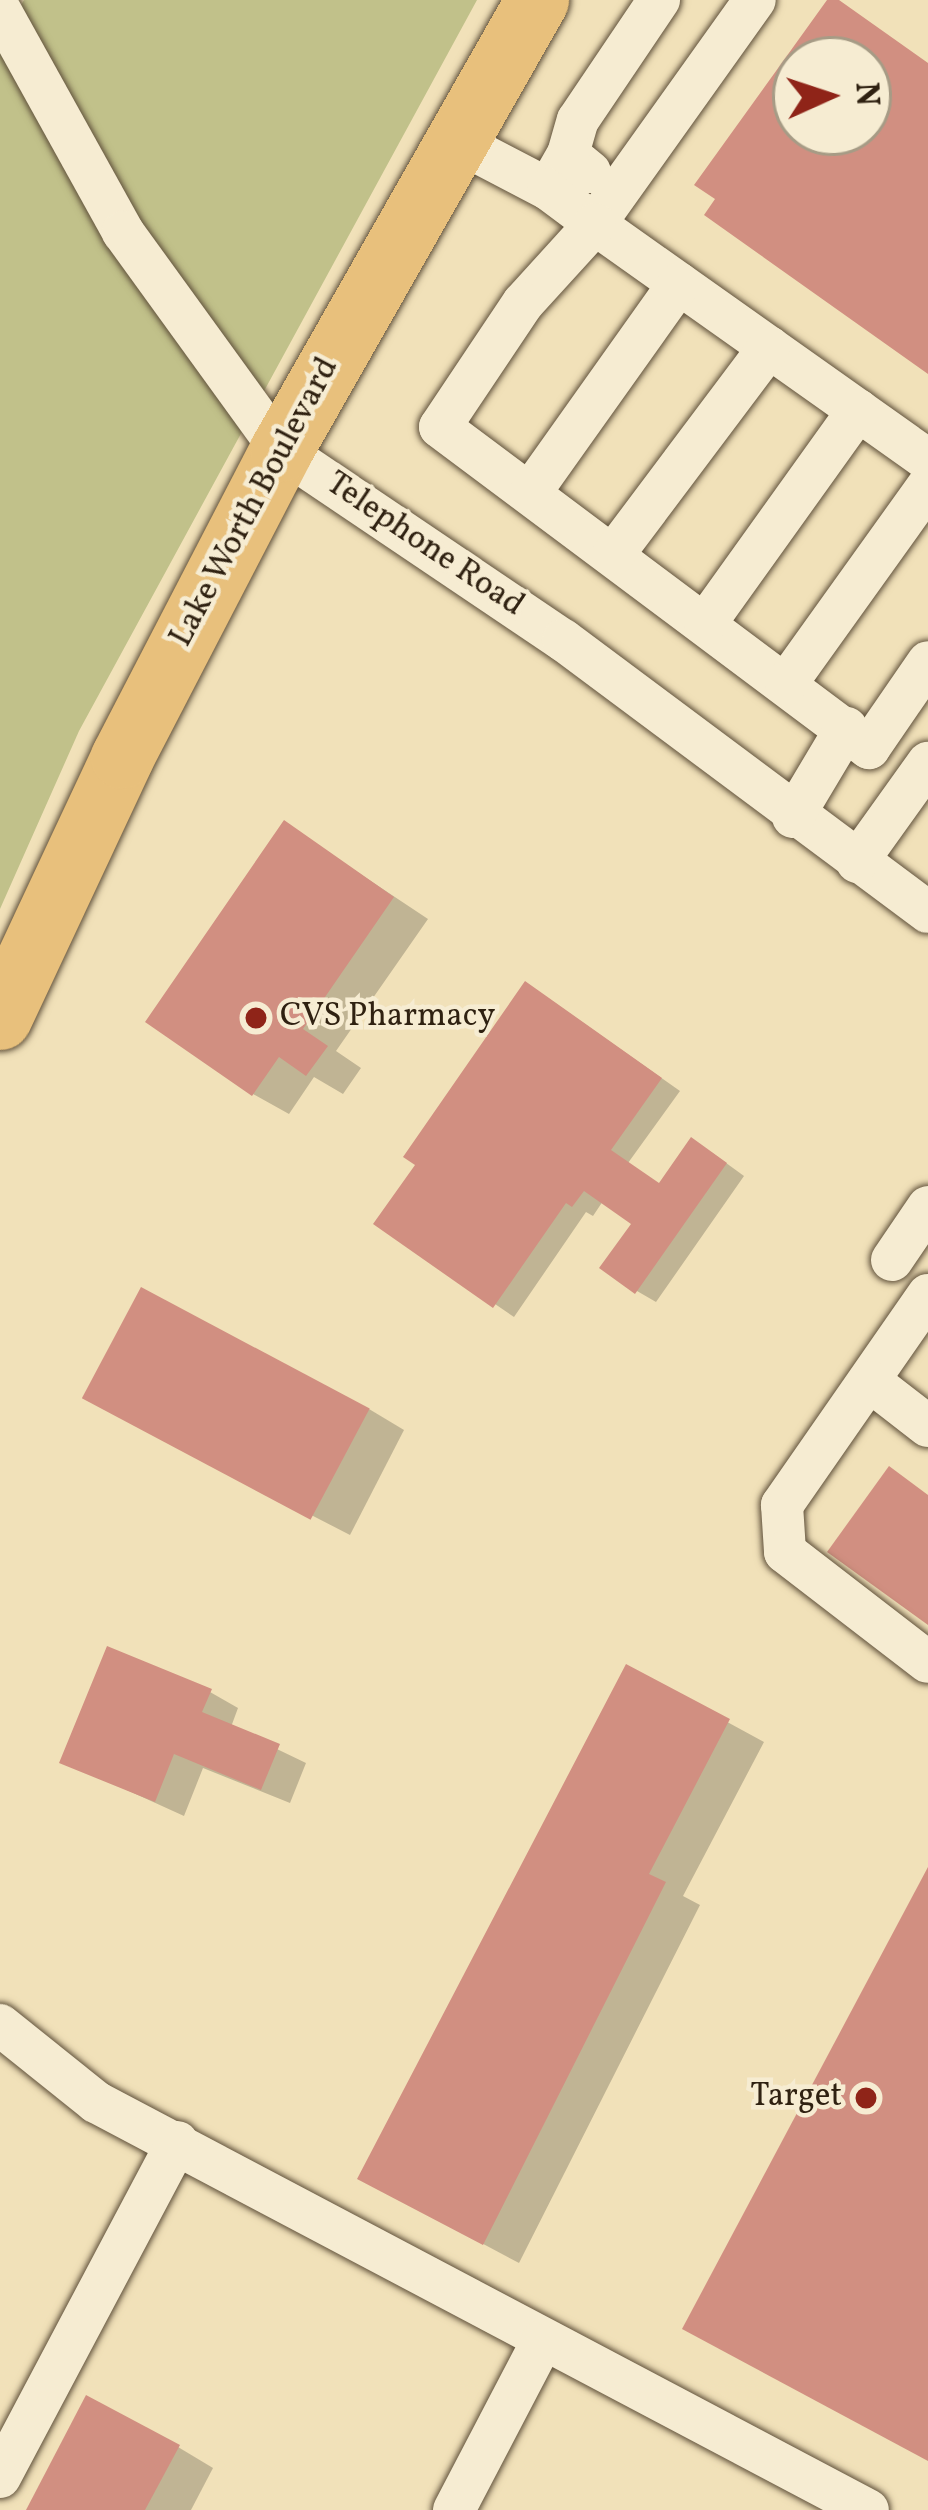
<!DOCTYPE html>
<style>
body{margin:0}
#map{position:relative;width:928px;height:2510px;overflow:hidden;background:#f1e1b9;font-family:Vollkorn,serif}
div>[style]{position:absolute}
.green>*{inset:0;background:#c1c18a}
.shadow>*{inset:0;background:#0003}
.building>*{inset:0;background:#d18f81;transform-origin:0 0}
.roads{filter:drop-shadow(0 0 3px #60513b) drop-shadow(0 0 3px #60513b)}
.minor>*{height:42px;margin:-21px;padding:0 21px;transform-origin:21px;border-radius:21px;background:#f6ecd2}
.highway>*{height:63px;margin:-31.5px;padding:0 31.5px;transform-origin:31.5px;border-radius:31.5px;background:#e8c07c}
.dots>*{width:33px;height:33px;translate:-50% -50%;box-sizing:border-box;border:6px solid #f6ecd2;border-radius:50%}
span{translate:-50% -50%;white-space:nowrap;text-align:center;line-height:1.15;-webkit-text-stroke:9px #f6ecd2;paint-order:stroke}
.street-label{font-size:33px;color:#2f2111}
.poi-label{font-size:33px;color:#2f2111}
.left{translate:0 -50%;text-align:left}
.right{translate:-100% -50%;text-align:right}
.north{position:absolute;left:772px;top:36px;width:120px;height:120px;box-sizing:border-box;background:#f6ecd2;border:3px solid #a69b85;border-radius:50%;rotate:87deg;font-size:33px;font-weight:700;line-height:48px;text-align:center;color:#2f2111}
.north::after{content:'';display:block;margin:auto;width:42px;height:54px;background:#8f2418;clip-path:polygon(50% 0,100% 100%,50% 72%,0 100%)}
</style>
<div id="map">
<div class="green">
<i style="clip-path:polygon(24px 0,477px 0,79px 731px,0 909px,0 43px)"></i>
</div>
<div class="shadow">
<i style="clip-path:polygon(285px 824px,428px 919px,336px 1051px,361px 1068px,343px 1094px,314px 1077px,289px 1114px,253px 1094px)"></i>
<i style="clip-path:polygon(545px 996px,680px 1091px,628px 1163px,661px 1186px,711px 1152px,744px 1176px,656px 1302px,637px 1291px,635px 1223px,603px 1201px,593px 1216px,586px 1212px,514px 1317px,378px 1224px)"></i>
<i style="clip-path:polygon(369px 1409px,404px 1430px,350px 1535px,123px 1418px)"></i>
<i style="clip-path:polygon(628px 1668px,764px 1742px,683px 1896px,700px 1905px,519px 2263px,397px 2198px)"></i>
<i style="clip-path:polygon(210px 1692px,238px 1708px,231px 1727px,306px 1763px,290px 1803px,203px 1768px,184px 1816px,63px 1761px)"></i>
<i style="clip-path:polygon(178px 2447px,213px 2468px,191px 2510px,29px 2510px)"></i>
</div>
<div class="building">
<i style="clip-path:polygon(evenodd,827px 0,839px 0,928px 63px,928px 374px,704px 215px,715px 199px,694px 185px,827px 0,796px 60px,868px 60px,868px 132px,796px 132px,796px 60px)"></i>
<i style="clip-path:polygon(284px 820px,394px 897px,303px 1029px,328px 1046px,306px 1076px,279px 1057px,252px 1096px,145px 1022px)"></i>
<i style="clip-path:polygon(525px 981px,662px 1078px,611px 1150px,659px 1183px,691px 1137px,727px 1163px,635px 1294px,599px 1268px,631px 1224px,584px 1191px,572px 1207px,566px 1203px,493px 1308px,373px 1224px,415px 1165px,403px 1157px)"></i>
<i style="left:141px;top:1287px;width:259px;height:126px;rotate:28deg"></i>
<i style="clip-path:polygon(889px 1466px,928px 1495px,928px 1625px,827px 1552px)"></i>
<i style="clip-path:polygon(107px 1646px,212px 1689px,202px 1712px,280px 1744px,261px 1790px,174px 1754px,155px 1802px,59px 1763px)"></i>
<i style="clip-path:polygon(626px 1664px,730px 1719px,649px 1874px,666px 1882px,483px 2245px,357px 2179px)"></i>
<i style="clip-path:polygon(928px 1867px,928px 2461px,682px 2329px)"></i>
<i style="clip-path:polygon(86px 2395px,180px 2445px,145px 2510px,26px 2510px)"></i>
</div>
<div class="roads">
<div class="minor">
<i style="left:0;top:10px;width:254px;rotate:61deg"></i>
<i style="left:123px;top:232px;width:269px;rotate:54.1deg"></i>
<i style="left:281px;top:450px;width:340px;rotate:34deg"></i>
<i style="left:563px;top:640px;width:455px;rotate:36.7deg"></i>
<i style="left:456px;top:141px;width:104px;rotate:27.6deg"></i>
<i style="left:568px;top:154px;width:40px;rotate:119.7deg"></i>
<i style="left:548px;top:189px;width:59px;rotate:36.7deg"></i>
<i style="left:595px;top:224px;width:275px;rotate:-54.5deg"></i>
<i style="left:590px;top:172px;width:28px;rotate:-141deg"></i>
<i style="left:568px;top:154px;width:35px;rotate:-74deg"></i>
<i style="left:578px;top:120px;width:145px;rotate:-56deg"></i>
<i style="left:928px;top:460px;width:408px;rotate:-144.7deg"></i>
<i style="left:595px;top:224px;width:107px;rotate:132.3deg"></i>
<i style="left:523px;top:303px;width:149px;rotate:123.8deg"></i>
<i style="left:440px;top:427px;width:536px;rotate:36.81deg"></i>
<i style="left:869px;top:748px;width:104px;rotate:-55.5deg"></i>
<i style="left:530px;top:493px;width:257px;rotate:-54.6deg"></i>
<i style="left:613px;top:555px;width:260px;rotate:-53.1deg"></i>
<i style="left:705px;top:624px;width:263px;rotate:-54.4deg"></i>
<i style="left:786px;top:684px;width:244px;rotate:-54.4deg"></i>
<i style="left:793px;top:817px;width:104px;rotate:-59.2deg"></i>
<i style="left:857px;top:862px;width:122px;rotate:-54.4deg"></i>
<i style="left:892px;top:1260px;width:64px;rotate:-55.8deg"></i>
<i style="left:928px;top:1295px;width:256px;rotate:124.8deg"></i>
<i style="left:782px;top:1505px;width:47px;rotate:86.3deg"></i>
<i style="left:785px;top:1552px;width:180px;rotate:37.6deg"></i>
<i style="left:871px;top:1382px;width:72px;rotate:37.7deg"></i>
<i style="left:0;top:2025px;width:123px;rotate:38.7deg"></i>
<i style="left:96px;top:2102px;width:873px;rotate:27.86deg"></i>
<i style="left:0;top:2477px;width:379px;rotate:-62.1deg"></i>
<i style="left:454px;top:2510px;width:192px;rotate:-62.4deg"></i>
</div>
<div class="highway">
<i style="left:0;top:1018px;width:288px;rotate:-64.9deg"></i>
<i style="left:122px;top:757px;width:346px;rotate:-62.6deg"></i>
<i style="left:281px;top:450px;width:518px;rotate:-60.36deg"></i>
</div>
</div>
<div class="dots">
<i style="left:256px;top:1018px;background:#8f2418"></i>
<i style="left:866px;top:2098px;background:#8f2418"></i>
</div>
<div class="street-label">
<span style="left:256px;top:503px;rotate:-62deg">Lake Worth Boulevard</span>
<span style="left:424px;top:546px;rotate:34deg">Telephone Road</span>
</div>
<div class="poi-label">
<span class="left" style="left:280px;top:1018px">CVS Pharmacy</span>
<span class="right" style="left:842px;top:2098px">Target</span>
</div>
<div class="north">N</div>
</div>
